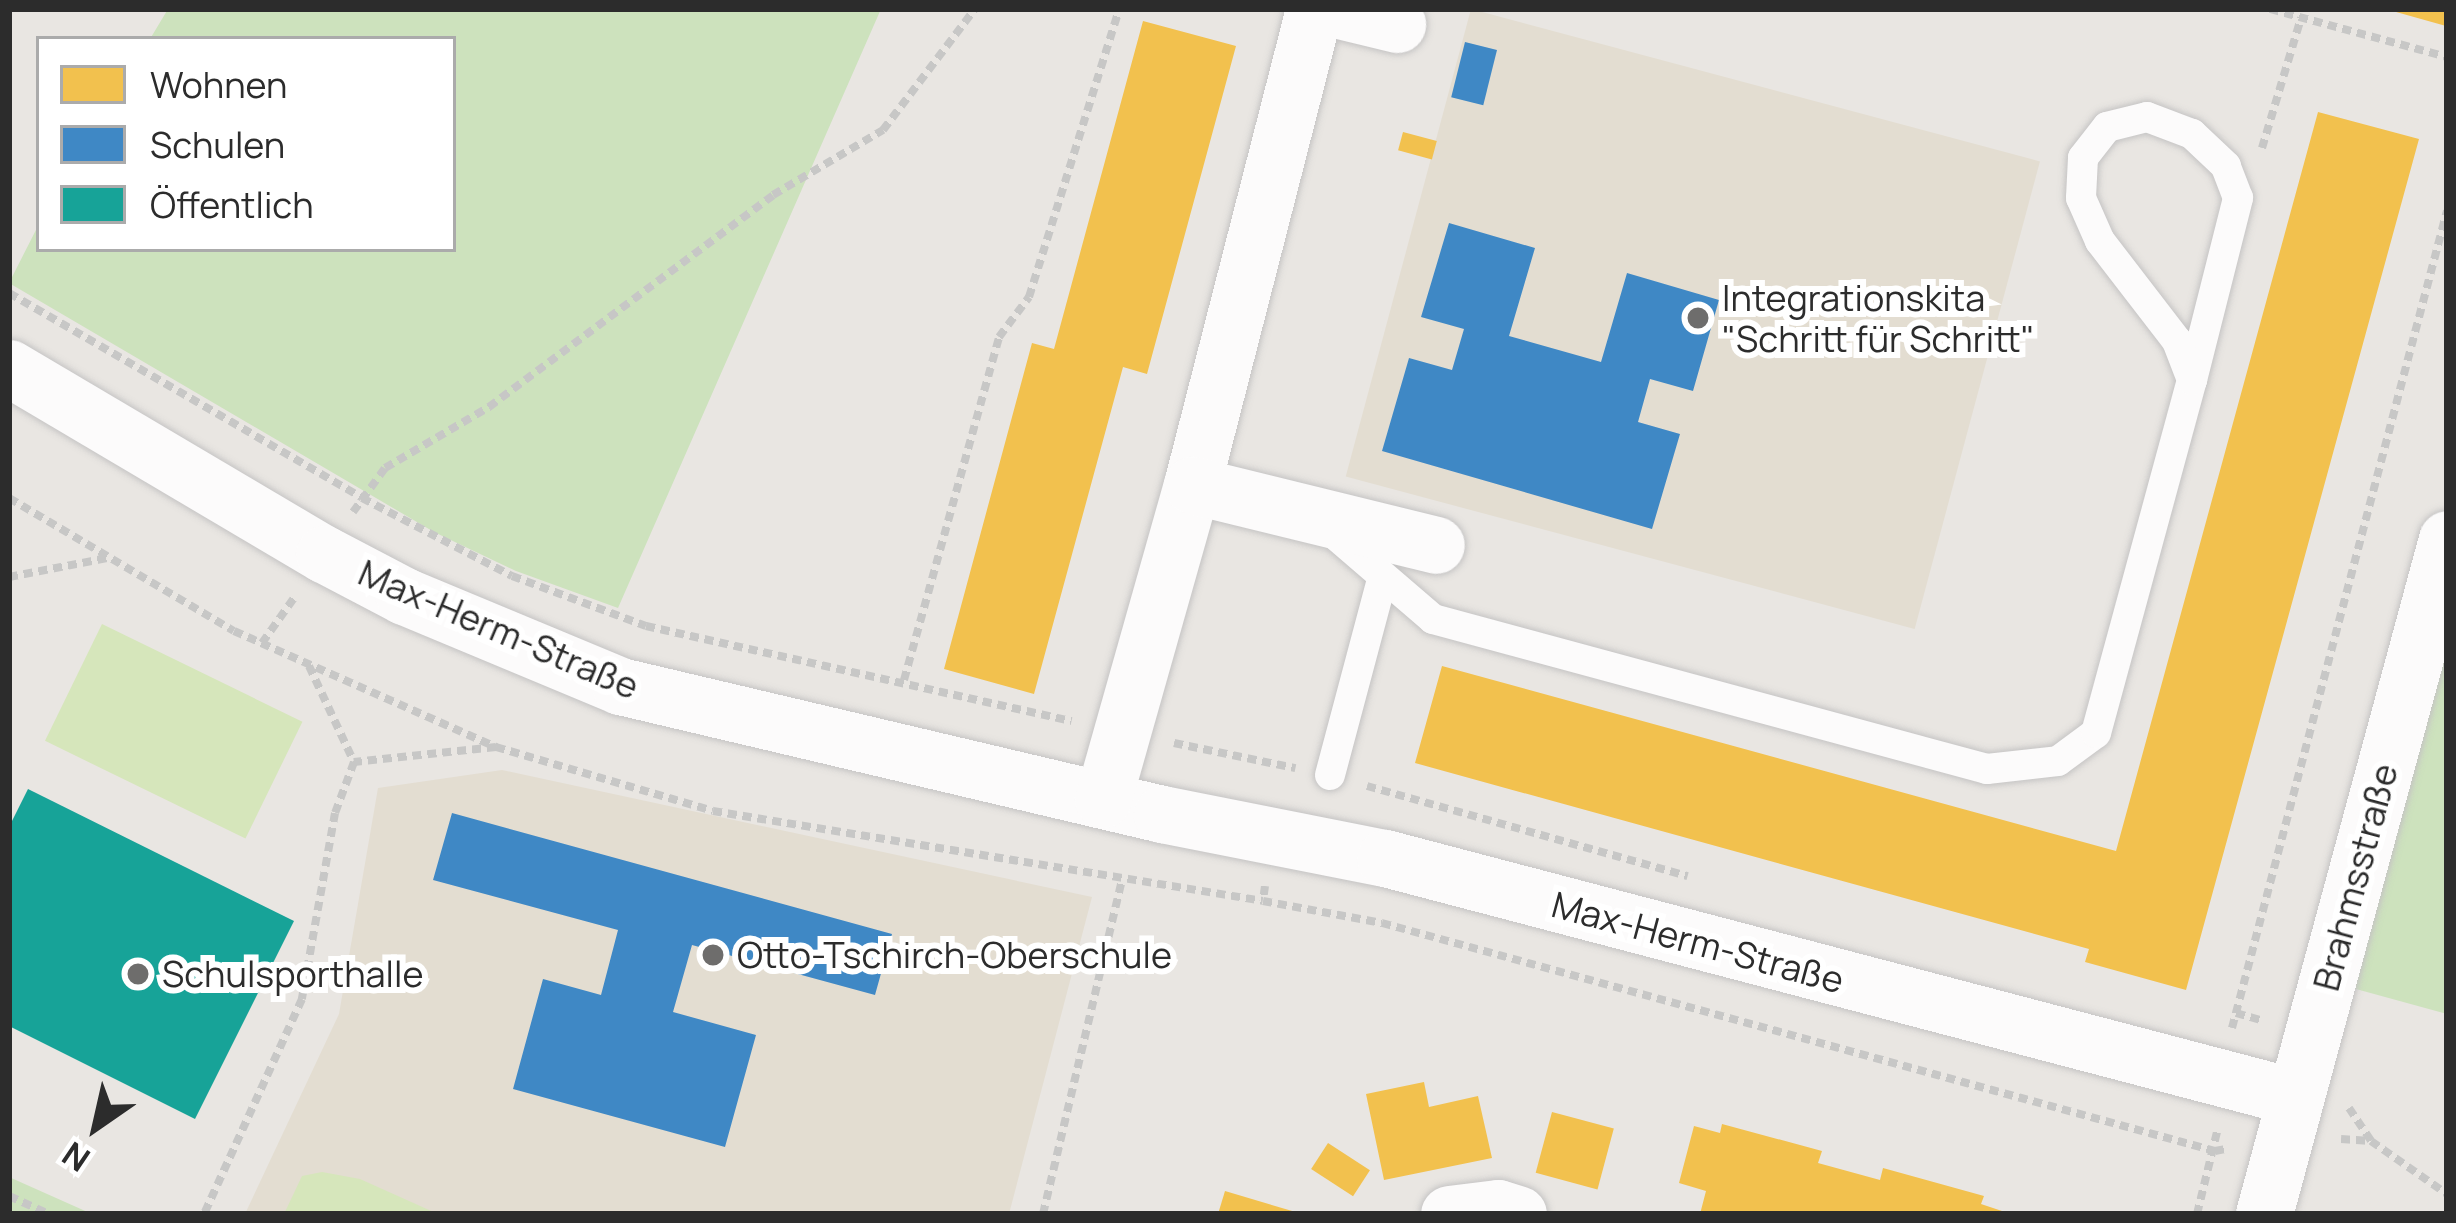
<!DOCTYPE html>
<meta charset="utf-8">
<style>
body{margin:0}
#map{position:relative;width:2456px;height:1223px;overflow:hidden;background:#e9e6e2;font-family:Manrope,sans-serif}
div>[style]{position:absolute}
.education>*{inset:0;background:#e3ddd1;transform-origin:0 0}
.green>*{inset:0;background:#cde2bd}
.pitch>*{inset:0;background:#d6e6bb;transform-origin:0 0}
.homes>*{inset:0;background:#f2c14e;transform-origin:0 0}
.schools>*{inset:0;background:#3f88c5;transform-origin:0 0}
.public>*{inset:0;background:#17a398}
.path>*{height:8px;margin-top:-4px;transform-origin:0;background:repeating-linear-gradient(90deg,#c7c7c6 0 9px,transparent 0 15px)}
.roads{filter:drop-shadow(0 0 3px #c5c4c4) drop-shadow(0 0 3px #c5c4c4)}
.lane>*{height:30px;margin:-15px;padding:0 15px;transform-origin:15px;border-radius:15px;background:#fcfbfb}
.street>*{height:57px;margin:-28.5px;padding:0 28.5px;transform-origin:28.5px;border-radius:28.5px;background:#fcfbfb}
.dots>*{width:33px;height:33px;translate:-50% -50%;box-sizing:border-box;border:6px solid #fff;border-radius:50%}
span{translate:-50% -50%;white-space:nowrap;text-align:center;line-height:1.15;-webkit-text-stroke:12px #fff;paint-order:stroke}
.poi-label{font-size:36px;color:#2c2c2c}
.left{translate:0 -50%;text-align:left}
.street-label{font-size:36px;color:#2c2c2c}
.frame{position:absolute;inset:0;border:12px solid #2c2c2c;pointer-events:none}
.legend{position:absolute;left:36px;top:36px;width:420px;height:216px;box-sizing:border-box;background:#fff;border:3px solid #ababab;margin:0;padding:15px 21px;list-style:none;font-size:36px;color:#2c2c2c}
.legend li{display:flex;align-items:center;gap:24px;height:60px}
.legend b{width:60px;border:3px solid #ababab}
.north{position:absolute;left:36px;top:1067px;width:120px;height:120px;-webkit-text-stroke:9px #fff;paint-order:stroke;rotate:214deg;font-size:33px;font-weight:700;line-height:48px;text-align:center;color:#2c2c2c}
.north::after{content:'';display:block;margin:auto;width:42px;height:54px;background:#2c2c2c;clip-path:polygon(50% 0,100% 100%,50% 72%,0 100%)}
</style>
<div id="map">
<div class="education">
<i style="left:1471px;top:9px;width:589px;height:484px;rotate:15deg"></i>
<i style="clip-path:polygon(502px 770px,1092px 897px,1009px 1214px,245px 1214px,339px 1014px,378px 788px)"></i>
</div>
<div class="green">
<i style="clip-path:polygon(168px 9px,881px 9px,618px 608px,516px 571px,434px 532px,9px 283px,39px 224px,39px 249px,453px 249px,453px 39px,150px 39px)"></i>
<i style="clip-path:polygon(2447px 631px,2447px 1014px,2345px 986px)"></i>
<i style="clip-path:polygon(9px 1177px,92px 1214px,9px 1214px)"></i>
</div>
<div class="pitch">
<i style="left:102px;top:624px;width:223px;height:130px;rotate:26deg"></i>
<i style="clip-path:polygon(322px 1172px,360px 1179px,438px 1214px,284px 1214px,302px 1176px)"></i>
</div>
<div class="homes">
<i style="clip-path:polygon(2390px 9px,2447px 9px,2446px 26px,2389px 10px)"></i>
<i style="clip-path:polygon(1143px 21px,1236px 46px,1147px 374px,1123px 367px,1034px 694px,944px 669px,1032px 343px,1054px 349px)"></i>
<i style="clip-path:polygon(2318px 112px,2419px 139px,2186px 990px,2085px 962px,2089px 949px,1415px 763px,1442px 666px,2116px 851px)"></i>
<i style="left:1403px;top:132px;width:35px;height:19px;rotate:15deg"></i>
<i style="clip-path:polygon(1424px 1082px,1429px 1107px,1478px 1096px,1492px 1158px,1384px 1180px,1366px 1094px)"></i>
<i style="left:1552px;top:1112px;width:64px;height:63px;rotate:15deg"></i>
<i style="clip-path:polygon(1722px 1124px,1822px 1151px,1818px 1163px,1880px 1180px,1883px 1168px,1984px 1196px,1981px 1204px,2011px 1214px,1700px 1214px,1706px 1191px,1679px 1183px,1694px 1126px,1720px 1133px)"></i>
<i style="left:1328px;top:1143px;width:50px;height:31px;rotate:33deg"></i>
<i style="clip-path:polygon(1225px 1191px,1299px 1213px,1299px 1214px,1218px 1214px)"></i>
</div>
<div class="schools">
<i style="left:1465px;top:42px;width:33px;height:57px;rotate:14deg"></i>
<i style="clip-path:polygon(1449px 223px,1535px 248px,1509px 336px,1601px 362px,1627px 273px,1719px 300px,1693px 391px,1650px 379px,1638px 422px,1680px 434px,1652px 529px,1382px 451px,1409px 358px,1452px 370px,1464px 329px,1421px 317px)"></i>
<i style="clip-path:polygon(452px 813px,892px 934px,875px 995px,692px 945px,673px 1012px,756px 1035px,725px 1147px,513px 1089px,543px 979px,601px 995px,618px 930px,433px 880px)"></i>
</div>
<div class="public">
<i style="clip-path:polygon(28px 789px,294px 921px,195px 1119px,9px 1026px,9px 827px)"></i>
</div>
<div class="path">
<i style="left:2270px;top:9px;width:183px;rotate:15.2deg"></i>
<i style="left:2262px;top:148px;width:136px;rotate:-73.3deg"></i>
<i style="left:9px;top:293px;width:408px;rotate:30.1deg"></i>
<i style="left:362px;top:498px;width:169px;rotate:27.5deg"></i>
<i style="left:512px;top:576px;width:143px;rotate:20.5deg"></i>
<i style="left:646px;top:626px;width:436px;rotate:12.6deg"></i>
<i style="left:9px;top:498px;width:261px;rotate:30.6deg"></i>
<i style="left:234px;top:631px;width:287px;rotate:23.9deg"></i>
<i style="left:496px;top:747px;width:143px;rotate:174deg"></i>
<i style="left:354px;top:762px;width:54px;rotate:110.4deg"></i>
<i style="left:335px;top:813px;width:189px;rotate:100.1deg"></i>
<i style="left:302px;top:999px;width:236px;rotate:114.5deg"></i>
<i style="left:353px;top:512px;width:54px;rotate:-54deg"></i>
<i style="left:385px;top:468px;width:121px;rotate:-30.4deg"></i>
<i style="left:489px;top:407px;width:354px;rotate:-36.7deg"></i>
<i style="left:773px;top:195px;width:128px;rotate:-30.6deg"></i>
<i style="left:883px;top:130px;width:152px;rotate:-52.8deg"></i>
<i style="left:9px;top:577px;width:101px;rotate:-10.9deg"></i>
<i style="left:262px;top:643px;width:55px;rotate:-54.6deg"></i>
<i style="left:309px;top:666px;width:106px;rotate:64.9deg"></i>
<i style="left:904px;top:680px;width:356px;rotate:-74.5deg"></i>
<i style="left:999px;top:337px;width:50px;rotate:-53.1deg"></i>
<i style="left:1029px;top:297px;width:302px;rotate:-72.6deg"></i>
<i style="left:1174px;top:743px;width:124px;rotate:11.7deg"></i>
<i style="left:496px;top:747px;width:226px;rotate:16.4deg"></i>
<i style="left:713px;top:811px;width:557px;rotate:9.29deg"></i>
<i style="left:1367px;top:786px;width:333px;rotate:15.7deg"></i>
<i style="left:1265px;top:886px;width:15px;rotate:98deg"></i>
<i style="left:1263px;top:901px;width:121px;rotate:10.5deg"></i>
<i style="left:1382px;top:923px;width:864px;rotate:15.31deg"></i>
<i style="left:2215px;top:1151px;width:10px;rotate:-11deg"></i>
<i style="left:2236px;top:1013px;width:29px;rotate:16deg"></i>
<i style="left:2232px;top:1028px;width:845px;rotate:-75.26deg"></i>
<i style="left:2349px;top:1108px;width:40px;rotate:56deg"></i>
<i style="left:2371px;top:1141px;width:93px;rotate:34.9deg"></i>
<i style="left:2341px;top:1139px;width:30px;rotate:4deg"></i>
<i style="left:9px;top:1196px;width:44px;rotate:24.2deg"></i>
<i style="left:1043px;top:1214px;width:342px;rotate:-76.7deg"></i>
<i style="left:2197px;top:1214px;width:89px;rotate:-76.3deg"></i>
</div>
<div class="roads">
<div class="lane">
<i style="left:1326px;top:527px;width:141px;rotate:40.7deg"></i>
<i style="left:1433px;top:619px;width:574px;rotate:15.15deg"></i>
<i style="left:1987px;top:769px;width:71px;rotate:-6.4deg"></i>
<i style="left:2058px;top:761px;width:47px;rotate:-36.4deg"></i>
<i style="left:2096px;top:733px;width:366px;rotate:-74.8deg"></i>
<i style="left:2192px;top:380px;width:188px;rotate:-75.8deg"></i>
<i style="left:2238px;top:198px;width:34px;rotate:-111deg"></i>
<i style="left:2226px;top:166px;width:47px;rotate:-136.7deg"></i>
<i style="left:2192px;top:134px;width:48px;rotate:-159.3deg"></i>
<i style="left:2147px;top:117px;width:41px;rotate:166deg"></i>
<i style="left:2107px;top:127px;width:39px;rotate:128deg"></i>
<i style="left:2083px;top:158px;width:40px;rotate:92.9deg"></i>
<i style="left:2081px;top:198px;width:47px;rotate:66.2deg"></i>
<i style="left:2100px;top:241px;width:126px;rotate:52.4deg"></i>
<i style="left:2177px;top:341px;width:42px;rotate:69deg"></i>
<i style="left:1330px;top:775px;width:203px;rotate:-75.1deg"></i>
</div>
<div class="street">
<i style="left:1335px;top:9px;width:64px;rotate:13.6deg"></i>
<i style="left:9px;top:368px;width:366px;rotate:30.6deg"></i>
<i style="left:324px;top:554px;width:90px;rotate:27.7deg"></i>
<i style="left:404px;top:596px;width:234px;rotate:22.6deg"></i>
<i style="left:620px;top:686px;width:557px;rotate:13.29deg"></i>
<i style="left:1162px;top:814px;width:227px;rotate:11.2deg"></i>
<i style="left:1385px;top:858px;width:937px;rotate:14.72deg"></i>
<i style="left:1192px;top:485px;width:491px;rotate:-75.6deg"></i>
<i style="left:1103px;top:799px;width:326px;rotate:-74.2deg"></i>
<i style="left:1192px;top:485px;width:251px;rotate:13.8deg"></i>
<i style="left:1449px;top:1214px;width:49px;rotate:-7deg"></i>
<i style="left:1498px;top:1208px;width:21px;rotate:17deg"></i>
<i style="left:2264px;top:1214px;width:699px;rotate:-74.83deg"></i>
</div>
</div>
<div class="dots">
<i style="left:1698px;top:318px;background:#6e6d6c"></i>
<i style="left:713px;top:955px;background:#6e6d6c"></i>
<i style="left:138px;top:974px;background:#6e6d6c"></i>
</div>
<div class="poi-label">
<span class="left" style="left:1722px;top:318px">Integrationskita<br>"Schritt für Schritt"</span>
<span class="left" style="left:737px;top:955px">Otto-Tschirch-Oberschule</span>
<span class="left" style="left:162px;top:974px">Schulsporthalle</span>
</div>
<div class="street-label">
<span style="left:499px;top:629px;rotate:23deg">Max-Herm-Straße</span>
<span style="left:2355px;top:877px;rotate:-75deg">Brahmsstraße</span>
<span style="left:1698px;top:942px;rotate:15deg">Max-Herm-Straße</span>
</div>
<div class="frame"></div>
<ul class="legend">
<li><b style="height:33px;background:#f2c14e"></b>Wohnen</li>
<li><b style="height:33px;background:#3f88c5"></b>Schulen</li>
<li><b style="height:33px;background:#17a398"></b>Öffentlich</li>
</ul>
<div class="north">N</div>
</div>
